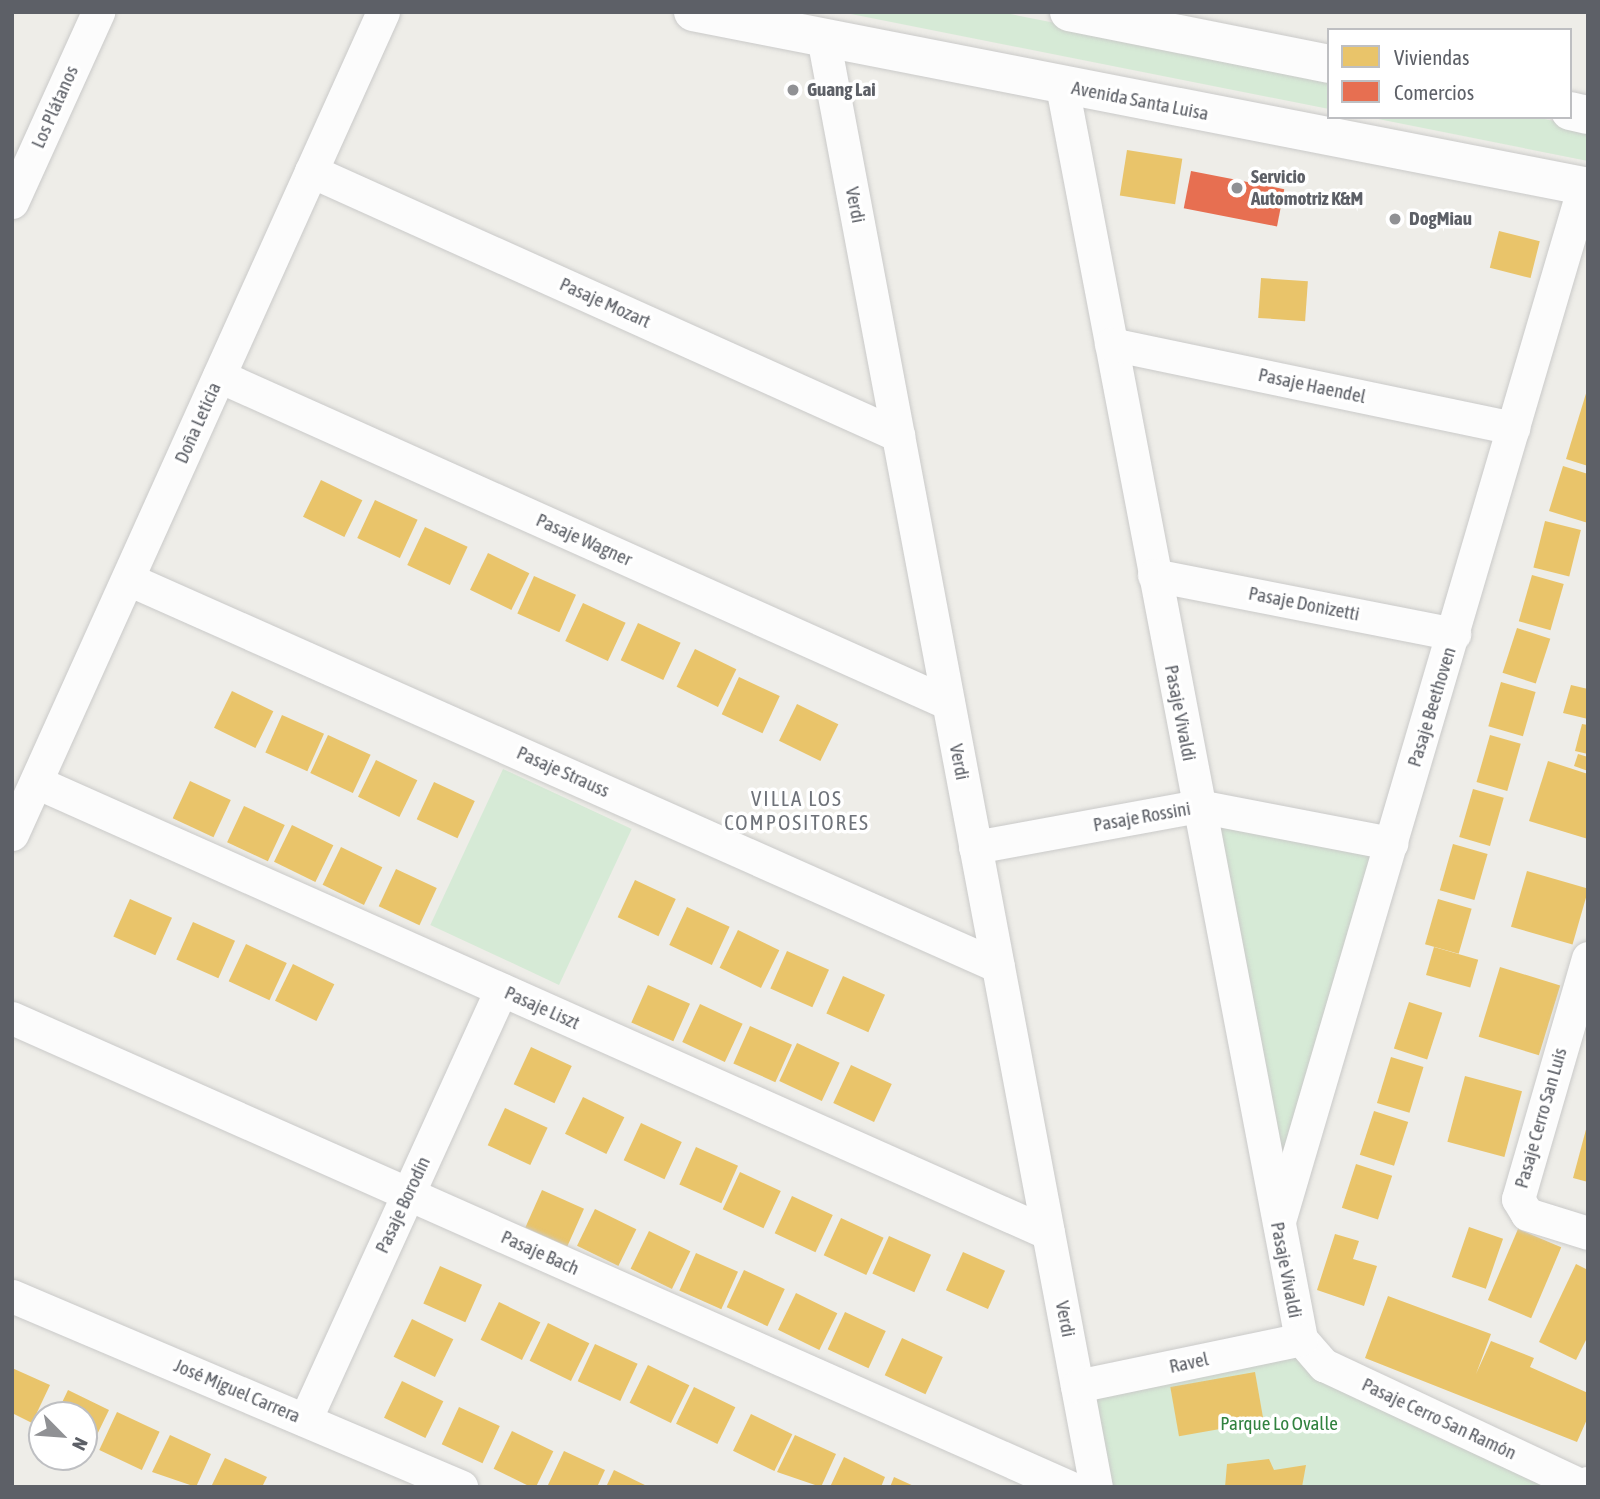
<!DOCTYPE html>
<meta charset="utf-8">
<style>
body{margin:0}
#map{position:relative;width:1600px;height:1499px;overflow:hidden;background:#eeede8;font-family:"Asap Condensed",sans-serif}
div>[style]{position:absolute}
.green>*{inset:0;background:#d6ead6;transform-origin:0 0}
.homes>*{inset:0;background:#e9c46a;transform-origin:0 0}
.shops>*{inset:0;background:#e76f51;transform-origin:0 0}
.roads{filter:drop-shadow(0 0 2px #cacac9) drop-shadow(0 0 2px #cacac9)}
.minor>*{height:33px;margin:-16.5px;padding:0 16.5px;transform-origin:16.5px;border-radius:16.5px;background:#fcfcfc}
.tertiary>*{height:38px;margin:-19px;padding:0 19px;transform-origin:19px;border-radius:19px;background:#fcfcfc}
.secondary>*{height:38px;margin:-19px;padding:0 19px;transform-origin:19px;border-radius:19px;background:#fcfcfc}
.dots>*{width:19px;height:19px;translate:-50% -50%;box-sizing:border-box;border:4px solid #fff;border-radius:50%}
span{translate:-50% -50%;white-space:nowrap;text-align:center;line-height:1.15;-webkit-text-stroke:7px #fff;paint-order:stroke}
.poi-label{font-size:19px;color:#5d6067;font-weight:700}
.left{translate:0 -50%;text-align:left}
.street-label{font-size:19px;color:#5d6067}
.park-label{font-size:19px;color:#31823f}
.neighbourhood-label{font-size:21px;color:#6e7279;letter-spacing:2px}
.frame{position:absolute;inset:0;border:14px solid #5d6067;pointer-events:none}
.legend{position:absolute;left:1327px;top:28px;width:245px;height:91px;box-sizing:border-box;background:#fff;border:2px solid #bebfc2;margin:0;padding:9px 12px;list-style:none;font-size:21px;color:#5d6067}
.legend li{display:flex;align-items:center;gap:14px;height:35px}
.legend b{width:35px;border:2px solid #bebfc2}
.north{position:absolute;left:28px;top:1401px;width:70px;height:70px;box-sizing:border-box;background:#fff;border:2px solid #bebfc2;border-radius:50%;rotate:115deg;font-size:19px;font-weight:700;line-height:28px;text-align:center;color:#5d6067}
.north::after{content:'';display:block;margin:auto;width:24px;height:32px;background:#909194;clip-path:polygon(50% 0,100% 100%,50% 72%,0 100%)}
</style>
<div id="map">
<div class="green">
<i style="clip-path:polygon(1000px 12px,1329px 77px,1329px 109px,846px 13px)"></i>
<i style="clip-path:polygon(1368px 117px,1535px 117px,1588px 128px,1588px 161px)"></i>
<i style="left:503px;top:769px;width:142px;height:172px;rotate:25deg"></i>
<i style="clip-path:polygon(1220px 827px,1380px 852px,1281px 1158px)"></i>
<i style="clip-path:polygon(1294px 1357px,1405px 1422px,1547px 1487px,1113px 1487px,1093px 1399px)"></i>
</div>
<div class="homes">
<i style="left:1127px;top:150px;width:56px;height:46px;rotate:9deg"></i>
<i style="left:1499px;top:231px;width:42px;height:38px;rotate:14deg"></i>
<i style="left:1261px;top:278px;width:47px;height:40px;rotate:4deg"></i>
<i style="clip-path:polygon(1588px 387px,1588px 466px,1566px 459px)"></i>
<i style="clip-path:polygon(1563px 466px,1588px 474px,1588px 523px,1549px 511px)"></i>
<i style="left:321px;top:480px;width:46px;height:41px;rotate:26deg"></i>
<i style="left:375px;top:500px;width:47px;height:42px;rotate:25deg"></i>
<i style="left:1545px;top:521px;width:37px;height:48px;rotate:14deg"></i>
<i style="left:425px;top:527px;width:47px;height:42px;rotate:25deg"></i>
<i style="left:488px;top:553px;width:46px;height:41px;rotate:26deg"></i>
<i style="left:1532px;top:575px;width:33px;height:48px;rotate:16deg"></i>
<i style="left:534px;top:576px;width:46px;height:41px;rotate:24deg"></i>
<i style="left:583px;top:603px;width:47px;height:42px;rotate:25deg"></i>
<i style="left:638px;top:623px;width:47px;height:41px;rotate:25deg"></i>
<i style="left:1517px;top:628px;width:35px;height:47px;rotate:18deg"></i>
<i style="left:695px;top:649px;width:46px;height:42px;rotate:26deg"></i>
<i style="left:739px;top:677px;width:45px;height:41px;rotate:25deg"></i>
<i style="left:1501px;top:682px;width:36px;height:46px;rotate:16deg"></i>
<i style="clip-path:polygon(1571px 685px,1588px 689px,1588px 719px,1563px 713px)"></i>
<i style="left:232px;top:691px;width:46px;height:41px;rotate:26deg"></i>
<i style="left:797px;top:704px;width:46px;height:41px;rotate:26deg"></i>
<i style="left:282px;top:715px;width:46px;height:41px;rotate:24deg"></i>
<i style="clip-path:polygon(1582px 724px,1588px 725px,1588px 754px,1575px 751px)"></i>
<i style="left:328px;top:735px;width:47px;height:42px;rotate:25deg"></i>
<i style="left:1490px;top:735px;width:32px;height:49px;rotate:16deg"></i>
<i style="clip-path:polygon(1578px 754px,1588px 757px,1588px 771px,1574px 766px)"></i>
<i style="left:376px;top:760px;width:46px;height:41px;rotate:26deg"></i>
<i style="clip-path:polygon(1548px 761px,1588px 774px,1588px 839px,1529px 821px)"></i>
<i style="left:190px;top:781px;width:45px;height:41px;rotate:25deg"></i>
<i style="left:434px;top:782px;width:45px;height:41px;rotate:25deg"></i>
<i style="left:1473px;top:789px;width:32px;height:50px;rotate:16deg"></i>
<i style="left:244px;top:806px;width:45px;height:40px;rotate:25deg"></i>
<i style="left:292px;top:825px;width:46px;height:41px;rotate:26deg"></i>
<i style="left:1453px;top:844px;width:36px;height:48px;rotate:16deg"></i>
<i style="left:341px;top:847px;width:46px;height:42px;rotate:26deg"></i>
<i style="left:396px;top:869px;width:45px;height:41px;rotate:25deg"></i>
<i style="left:1527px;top:871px;width:64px;height:58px;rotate:16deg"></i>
<i style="left:635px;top:880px;width:45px;height:41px;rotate:25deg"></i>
<i style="left:130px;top:899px;width:46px;height:41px;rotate:24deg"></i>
<i style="left:1438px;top:899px;width:35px;height:47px;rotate:16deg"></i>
<i style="left:687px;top:907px;width:47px;height:42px;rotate:25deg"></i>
<i style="left:193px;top:922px;width:46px;height:41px;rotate:24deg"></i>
<i style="left:738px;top:930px;width:46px;height:42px;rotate:26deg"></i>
<i style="left:246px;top:944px;width:45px;height:41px;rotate:25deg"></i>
<i style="left:1434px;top:947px;width:46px;height:29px;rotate:16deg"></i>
<i style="left:787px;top:951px;width:46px;height:41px;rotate:24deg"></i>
<i style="left:293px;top:964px;width:46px;height:41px;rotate:26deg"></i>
<i style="left:1500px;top:967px;width:63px;height:73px;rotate:17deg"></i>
<i style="left:843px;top:976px;width:46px;height:41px;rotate:24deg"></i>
<i style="left:648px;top:985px;width:46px;height:41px;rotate:24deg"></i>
<i style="left:1409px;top:1002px;width:35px;height:49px;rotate:18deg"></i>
<i style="left:700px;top:1004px;width:47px;height:42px;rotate:25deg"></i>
<i style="left:750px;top:1026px;width:46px;height:41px;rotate:24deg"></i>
<i style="left:797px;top:1043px;width:47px;height:42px;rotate:25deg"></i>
<i style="left:531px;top:1047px;width:45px;height:41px;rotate:25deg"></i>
<i style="left:1391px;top:1057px;width:34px;height:48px;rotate:17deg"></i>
<i style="left:851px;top:1065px;width:45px;height:42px;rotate:25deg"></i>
<i style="left:1465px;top:1076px;width:59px;height:68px;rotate:15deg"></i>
<i style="left:583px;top:1097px;width:46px;height:41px;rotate:26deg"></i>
<i style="left:505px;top:1108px;width:47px;height:41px;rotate:25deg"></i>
<i style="left:1374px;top:1111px;width:36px;height:46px;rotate:18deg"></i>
<i style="clip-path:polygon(1588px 1122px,1588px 1182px,1573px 1178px)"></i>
<i style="left:641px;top:1123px;width:45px;height:41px;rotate:25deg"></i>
<i style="left:696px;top:1147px;width:46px;height:41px;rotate:24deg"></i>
<i style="left:1356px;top:1164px;width:38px;height:46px;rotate:18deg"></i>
<i style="left:740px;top:1172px;width:45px;height:41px;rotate:25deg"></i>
<i style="left:542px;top:1190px;width:46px;height:41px;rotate:24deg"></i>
<i style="left:792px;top:1196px;width:45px;height:41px;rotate:25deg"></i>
<i style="left:595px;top:1209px;width:46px;height:41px;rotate:26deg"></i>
<i style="left:841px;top:1218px;width:47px;height:41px;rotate:25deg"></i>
<i style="left:1469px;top:1227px;width:36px;height:53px;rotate:19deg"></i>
<i style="left:1518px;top:1229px;width:47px;height:77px;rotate:23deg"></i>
<i style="left:649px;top:1231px;width:46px;height:42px;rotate:26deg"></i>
<i style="clip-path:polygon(1335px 1234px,1359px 1241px,1353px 1259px,1377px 1266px,1364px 1306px,1317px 1290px)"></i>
<i style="left:889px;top:1236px;width:46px;height:41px;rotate:24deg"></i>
<i style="left:963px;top:1252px;width:46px;height:42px;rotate:24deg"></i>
<i style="left:696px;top:1253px;width:46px;height:41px;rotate:24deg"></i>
<i style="clip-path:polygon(1576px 1264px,1588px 1270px,1588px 1336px,1576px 1360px,1539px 1342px)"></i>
<i style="left:440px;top:1266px;width:46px;height:41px;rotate:24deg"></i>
<i style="left:744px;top:1270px;width:45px;height:41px;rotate:25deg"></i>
<i style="left:796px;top:1293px;width:46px;height:41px;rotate:26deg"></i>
<i style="clip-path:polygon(1388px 1296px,1491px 1334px,1476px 1374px,1491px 1341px,1534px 1358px,1530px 1367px,1588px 1393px,1588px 1417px,1577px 1442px,1365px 1358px)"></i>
<i style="left:499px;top:1302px;width:46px;height:42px;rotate:26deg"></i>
<i style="left:845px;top:1312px;width:45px;height:41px;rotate:25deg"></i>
<i style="left:412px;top:1319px;width:46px;height:42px;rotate:26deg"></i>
<i style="left:548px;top:1323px;width:46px;height:42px;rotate:26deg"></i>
<i style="left:902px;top:1338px;width:45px;height:41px;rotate:25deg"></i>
<i style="left:595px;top:1344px;width:47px;height:41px;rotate:25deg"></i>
<i style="left:648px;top:1365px;width:46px;height:42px;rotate:26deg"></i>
<i style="clip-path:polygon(12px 1368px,50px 1385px,32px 1423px,12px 1413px)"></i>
<i style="left:1255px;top:1372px;width:50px;height:86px;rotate:80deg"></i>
<i style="left:402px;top:1381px;width:46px;height:41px;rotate:26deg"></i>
<i style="left:694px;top:1387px;width:46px;height:41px;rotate:26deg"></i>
<i style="clip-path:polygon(68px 1390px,109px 1410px,91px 1447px,84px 1444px,84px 1415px,56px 1415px)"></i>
<i style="left:459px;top:1407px;width:45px;height:41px;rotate:25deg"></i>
<i style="left:117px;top:1412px;width:47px;height:42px;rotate:25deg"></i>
<i style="left:751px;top:1414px;width:46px;height:41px;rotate:26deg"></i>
<i style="left:512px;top:1431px;width:46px;height:42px;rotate:26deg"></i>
<i style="clip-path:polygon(170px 1435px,211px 1454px,196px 1487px,152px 1472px)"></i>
<i style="clip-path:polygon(795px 1435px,836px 1454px,821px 1487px,777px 1472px)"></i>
<i style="clip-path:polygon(564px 1451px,605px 1470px,597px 1487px,547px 1487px)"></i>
<i style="clip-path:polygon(844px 1457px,885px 1477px,881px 1487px,830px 1487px)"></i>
<i style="clip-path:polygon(225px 1458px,267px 1477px,262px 1487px,211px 1487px)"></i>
<i style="clip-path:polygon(1269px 1459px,1274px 1470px,1306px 1465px,1302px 1487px,1225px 1487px,1227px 1464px)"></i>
<i style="clip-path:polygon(614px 1470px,649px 1487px,606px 1487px)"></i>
<i style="clip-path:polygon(894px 1477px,916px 1487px,890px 1487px)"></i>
</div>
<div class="shops">
<i style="left:1191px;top:171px;width:95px;height:38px;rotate:11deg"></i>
</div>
<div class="roads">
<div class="minor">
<i style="left:823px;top:37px;width:1475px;rotate:79.34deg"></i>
<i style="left:1062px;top:86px;width:1276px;rotate:79.2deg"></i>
<i style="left:1301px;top:1339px;width:35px;rotate:49deg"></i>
<i style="left:1324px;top:1365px;width:288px;rotate:25.1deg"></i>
<i style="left:311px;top:171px;width:644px;rotate:24.22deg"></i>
<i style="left:12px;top:202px;width:209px;rotate:-65.6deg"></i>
<i style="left:1111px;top:344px;width:411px;rotate:11.8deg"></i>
<i style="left:219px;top:376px;width:799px;rotate:24.16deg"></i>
<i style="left:1154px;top:575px;width:306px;rotate:11.1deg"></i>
<i style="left:128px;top:579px;width:952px;rotate:23.98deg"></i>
<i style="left:36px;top:782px;width:1108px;rotate:24.02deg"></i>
<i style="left:12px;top:834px;width:902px;rotate:-65.71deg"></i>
<i style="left:975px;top:847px;width:227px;rotate:-10.4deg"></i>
<i style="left:1198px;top:806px;width:197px;rotate:10.9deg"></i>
<i style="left:1588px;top:958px;width:251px;rotate:106.2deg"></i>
<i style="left:1518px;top:1199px;width:17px;rotate:59deg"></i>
<i style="left:1527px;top:1214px;width:64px;rotate:17.3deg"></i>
<i style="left:12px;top:1018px;width:1156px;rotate:23.93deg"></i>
<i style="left:1279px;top:1221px;width:1079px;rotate:-73.58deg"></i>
<i style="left:12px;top:1296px;width:488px;rotate:23deg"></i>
<i style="left:1077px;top:1386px;width:229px;rotate:-11.8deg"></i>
<i style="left:305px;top:1420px;width:473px;rotate:-65.5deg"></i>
</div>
<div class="tertiary">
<i style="left:1588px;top:1487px;width:1px;rotate:-90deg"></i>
</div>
<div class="secondary">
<i style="left:693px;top:12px;width:912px;rotate:11.06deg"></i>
<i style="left:1069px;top:12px;width:265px;rotate:11.3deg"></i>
<i style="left:1570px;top:111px;width:18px;rotate:13deg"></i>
</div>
</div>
<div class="dots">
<i style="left:793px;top:90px;background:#909194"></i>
<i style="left:1237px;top:188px;background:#909194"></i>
<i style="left:1395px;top:219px;background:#909194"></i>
</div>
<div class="poi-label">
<span class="left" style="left:807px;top:90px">Guang Lai</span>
<span class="left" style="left:1251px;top:188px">Servicio<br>Automotriz K&amp;M</span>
<span class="left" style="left:1409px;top:219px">DogMiau</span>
</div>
<div class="street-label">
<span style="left:1140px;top:101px;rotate:11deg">Avenida Santa Luisa</span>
<span style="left:55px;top:107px;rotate:-66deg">Los Plátanos</span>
<span style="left:855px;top:205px;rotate:79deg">Verdi</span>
<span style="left:605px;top:303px;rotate:24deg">Pasaje Mozart</span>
<span style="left:1312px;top:386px;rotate:12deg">Pasaje Haendel</span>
<span style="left:198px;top:423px;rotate:-66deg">Doña Leticia</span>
<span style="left:584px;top:540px;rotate:24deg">Pasaje Wagner</span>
<span style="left:1304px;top:604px;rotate:11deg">Pasaje Donizetti</span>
<span style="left:1432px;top:707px;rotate:-73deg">Pasaje Beethoven</span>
<span style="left:1180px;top:713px;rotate:79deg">Pasaje Vivaldi</span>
<span style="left:959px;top:762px;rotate:79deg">Verdi</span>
<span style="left:563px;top:772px;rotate:24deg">Pasaje Strauss</span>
<span style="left:1142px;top:817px;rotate:-10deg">Pasaje Rossini</span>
<span style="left:542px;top:1008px;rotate:24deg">Pasaje Liszt</span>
<span style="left:1541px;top:1118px;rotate:-74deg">Pasaje Cerro San Luis</span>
<span style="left:403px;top:1205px;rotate:-65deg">Pasaje Borodín</span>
<span style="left:540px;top:1253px;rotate:24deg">Pasaje Bach</span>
<span style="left:1286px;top:1270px;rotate:79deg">Pasaje Vivaldi</span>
<span style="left:1065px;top:1319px;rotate:79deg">Verdi</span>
<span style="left:1189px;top:1363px;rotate:-12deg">Ravel</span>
<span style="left:237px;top:1391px;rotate:23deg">José Miguel Carrera</span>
<span style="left:1439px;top:1419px;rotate:25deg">Pasaje Cerro San Ramón</span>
</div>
<div class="park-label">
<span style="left:1279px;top:1424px">Parque Lo Ovalle</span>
</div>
<div class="neighbourhood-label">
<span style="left:797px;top:810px">VILLA LOS<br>COMPOSITORES</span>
</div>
<div class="frame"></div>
<ul class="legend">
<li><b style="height:19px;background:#e9c46a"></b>Viviendas</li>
<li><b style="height:19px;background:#e76f51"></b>Comercios</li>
</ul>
<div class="north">N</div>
</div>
